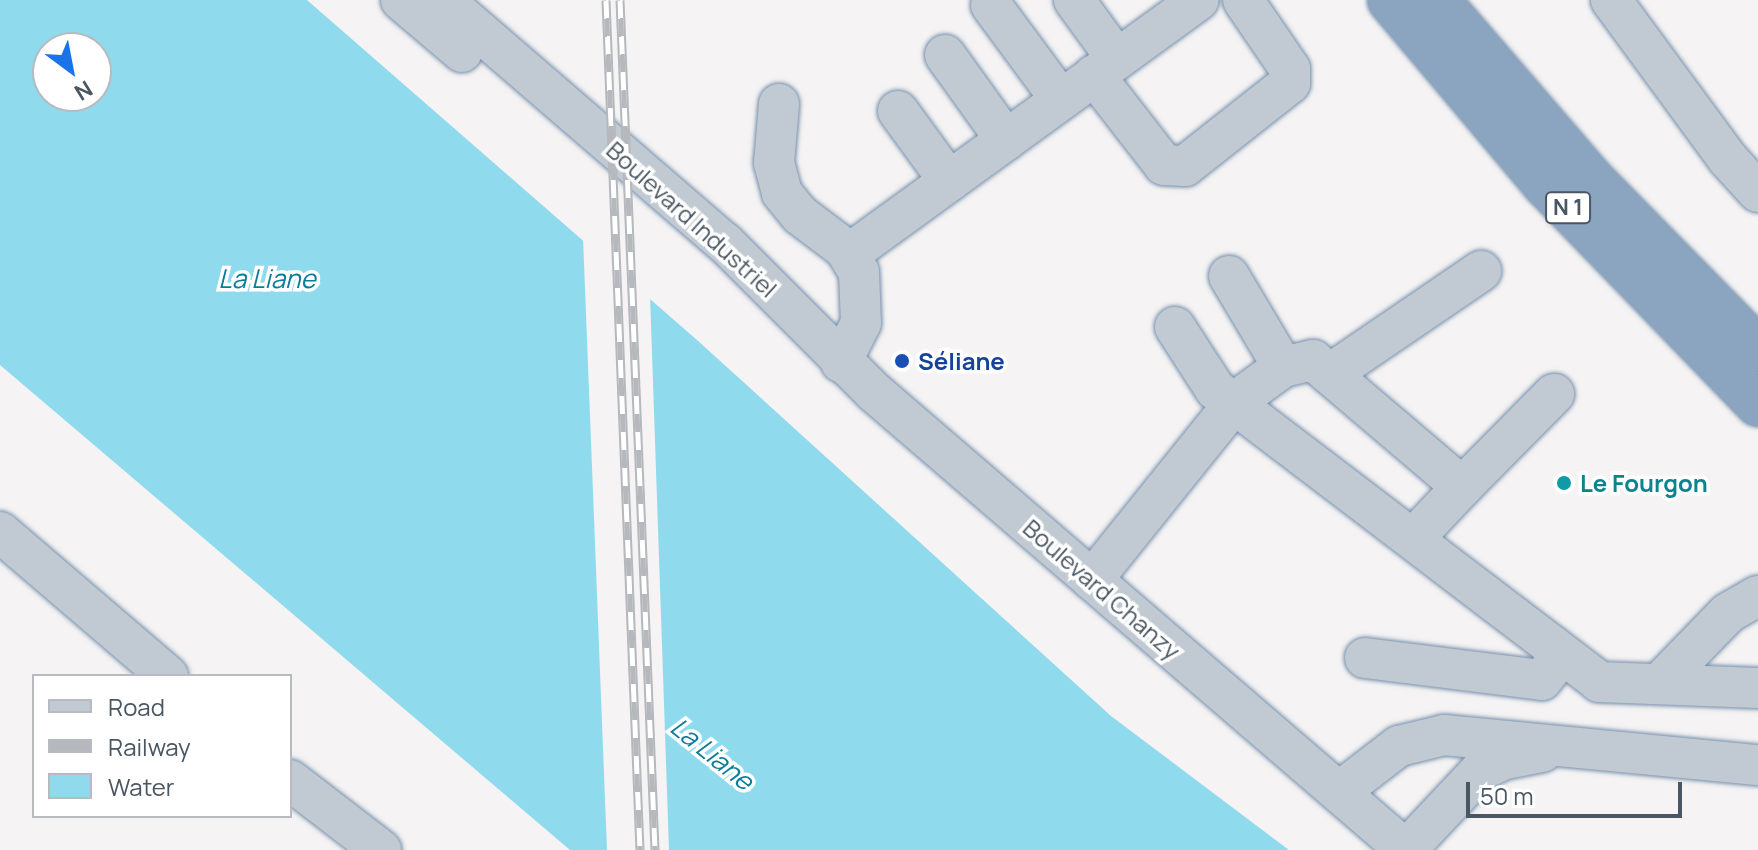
<!DOCTYPE html>
<meta charset="utf-8">
<style>
body{margin:0}
#map{position:relative;width:1758px;height:850px;overflow:hidden;background:#f5f3f3;font-family:Manrope,sans-serif}
div>[style]{position:absolute}
.water>*{inset:0;background:#90daee}
.pier>*{inset:0;background:#f5f3f3}
.roads{filter:drop-shadow(0 0 2px #7690ad) drop-shadow(0 0 2px #7690ad)}
.minor>*{height:40px;margin:-20px;padding:0 20px;transform-origin:20px;border-radius:20px;background:#c1cad2}
.highway>*{height:44px;margin:-22px;padding:0 22px;transform-origin:22px;border-radius:22px;background:#8ba5c1}
.rail>*{height:9px;margin-top:-4.5px;transform-origin:0;background:repeating-linear-gradient(90deg,#fff 0 18px,#b5b8bd 0 36px);box-sizing:border-box;border-block:2px solid #b5b8bd}
.dots>*{width:22px;height:22px;translate:-50% -50%;box-sizing:border-box;border:4px solid #fff;border-radius:50%}
span{translate:-50% -50%;white-space:nowrap;text-align:center;line-height:1.15;-webkit-text-stroke:7px #fff;paint-order:stroke}
.shield-label span{padding:2px 6px;background:#fff;border:2px solid;border-radius:6px;-webkit-text-stroke-width:0}
.shield-label{font-size:22px;color:#4a5661;font-weight:700}
.street-label{font-size:24px;color:#4a5661}
.transit-label{font-size:24px;color:#164399;font-weight:700}
.left{translate:0 -50%;text-align:left}
.culture-label{font-size:24px;color:#0d838f;font-weight:700}
.water-label{font-size:26px;color:#0c7c9b;font-style:italic}
.legend{position:absolute;left:32px;top:674px;width:260px;height:144px;box-sizing:border-box;background:#fff;border:2px solid #b7bbc0;margin:0;padding:10px 14px;list-style:none;font-size:24px;color:#4a5661}
.legend li{display:flex;align-items:center;gap:16px;height:40px}
.legend b{width:40px;border:2px solid #b7bbc0}
.north{position:absolute;left:32px;top:32px;width:80px;height:80px;box-sizing:border-box;background:#fff;border:2px solid #b7bbc0;border-radius:50%;rotate:148deg;font-size:22px;font-weight:700;line-height:32px;text-align:center;color:#4a5661}
.north::after{content:'';display:block;margin:auto;width:28px;height:36px;background:#1a73e8;clip-path:polygon(50% 0,100% 100%,50% 72%,0 100%)}
.scale{position:absolute;left:1466px;top:782px;width:216px;height:36px;box-sizing:border-box;border:4px solid #4a5661;border-top:0;padding-left:10px;font-size:24px;line-height:28px;white-space:nowrap;color:#4a5661;-webkit-text-stroke:6px #fff;paint-order:stroke}
</style>
<div id="map">
<div class="water">
<i style="clip-path:polygon(evenodd,0 0,307px 0,697px 340px,1111px 716px,1289px 850px,570px 850px,0 365px,0 0,48px 48px,96px 48px,96px 96px,48px 96px,48px 48px)"></i>
</div>
<div class="pier">
<i style="clip-path:polygon(583px 237px,650px 295px,669px 850px,607px 850px)"></i>
</div>
<div class="roads">
<div class="minor">
<i style="left:401px;top:0;width:80px;rotate:40.4deg"></i>
<i style="left:443px;top:0;width:372px;rotate:40.8deg"></i>
<i style="left:725px;top:243px;width:211px;rotate:45deg"></i>
<i style="left:874px;top:392px;width:702px;rotate:40.73deg"></i>
<i style="left:1074px;top:0;width:73px;rotate:53.9deg"></i>
<i style="left:1611px;top:0;width:196px;rotate:53.7deg"></i>
<i style="left:1727px;top:158px;width:46px;rotate:47.6deg"></i>
<i style="left:991px;top:5px;width:118px;rotate:53.6deg"></i>
<i style="left:945px;top:55px;width:105px;rotate:54.3deg"></i>
<i style="left:1094px;top:75px;width:114px;rotate:52.1deg"></i>
<i style="left:1164px;top:165px;width:21px;rotate:3deg"></i>
<i style="left:1185px;top:166px;width:134px;rotate:-38.3deg"></i>
<i style="left:1290px;top:83px;width:14px;rotate:-90deg"></i>
<i style="left:1290px;top:69px;width:83px;rotate:-124.3deg"></i>
<i style="left:779px;top:104px;width:59px;rotate:94.8deg"></i>
<i style="left:774px;top:163px;width:31px;rotate:75deg"></i>
<i style="left:782px;top:193px;width:28px;rotate:51deg"></i>
<i style="left:800px;top:215px;width:56px;rotate:37.1deg"></i>
<i style="left:845px;top:249px;width:27px;rotate:59deg"></i>
<i style="left:859px;top:272px;width:51px;rotate:87.8deg"></i>
<i style="left:861px;top:323px;width:44px;rotate:117.1deg"></i>
<i style="left:898px;top:111px;width:87px;rotate:53.9deg"></i>
<i style="left:849px;top:254px;width:432px;rotate:-36deg"></i>
<i style="left:1229px;top:276px;width:106px;rotate:59.3deg"></i>
<i style="left:1175px;top:327px;width:74px;rotate:57.2deg"></i>
<i style="left:1215px;top:389px;width:483px;rotate:37.3deg"></i>
<i style="left:1599px;top:682px;width:159px;rotate:2.2deg"></i>
<i style="left:1330px;top:374px;width:183px;rotate:-34.3deg"></i>
<i style="left:0;top:532px;width:221px;rotate:40.6deg"></i>
<i style="left:1413px;top:539px;width:71px;rotate:-46.7deg"></i>
<i style="left:1092px;top:580px;width:228px;rotate:-51.2deg"></i>
<i style="left:1235px;top:402px;width:59px;rotate:-36.1deg"></i>
<i style="left:1283px;top:367px;width:31px;rotate:-13deg"></i>
<i style="left:1313px;top:360px;width:196px;rotate:40.4deg"></i>
<i style="left:1462px;top:487px;width:131px;rotate:-45.3deg"></i>
<i style="left:1365px;top:658px;width:178px;rotate:7.1deg"></i>
<i style="left:1542px;top:680px;width:24px;rotate:-52deg"></i>
<i style="left:1557px;top:661px;width:16px;rotate:-108deg"></i>
<i style="left:1659px;top:684px;width:99px;rotate:-45.8deg"></i>
<i style="left:1728px;top:613px;width:34px;rotate:-30deg"></i>
<i style="left:290px;top:780px;width:115px;rotate:37.6deg"></i>
<i style="left:1339px;top:792px;width:76px;rotate:-37.5deg"></i>
<i style="left:1399px;top:746px;width:46px;rotate:-13.7deg"></i>
<i style="left:1444px;top:735px;width:315px;rotate:5.5deg"></i>
<i style="left:1406px;top:850px;width:110px;rotate:-46.8deg"></i>
<i style="left:1481px;top:770px;width:26px;rotate:-25deg"></i>
<i style="left:1505px;top:759px;width:38px;rotate:-11deg"></i>
</div>
<div class="highway">
<i style="left:1390px;top:0;width:242px;rotate:49.9deg"></i>
<i style="left:1546px;top:185px;width:305px;rotate:45.9deg"></i>
<i style="left:1437px;top:0;width:236px;rotate:49.3deg"></i>
<i style="left:1591px;top:179px;width:238px;rotate:45.5deg"></i>
</div>
</div>
<div class="rail">
<i style="left:606px;top:0;width:851px;rotate:87.71deg"></i>
<i style="left:620px;top:0;width:851px;rotate:87.64deg"></i>
</div>
<div class="dots">
<i style="left:902px;top:361px;background:#1a4fb4"></i>
<i style="left:1564px;top:483px;background:#0f9aa8"></i>
</div>
<div class="shield-label">
<span style="left:1568px;top:208px">N 1</span>
</div>
<div class="street-label">
<span style="left:692px;top:219px;rotate:42deg">Boulevard Industriel</span>
<span style="left:1102px;top:589px;rotate:41deg">Boulevard Chanzy</span>
</div>
<div class="transit-label">
<span class="left" style="left:918px;top:361px">Séliane</span>
</div>
<div class="culture-label">
<span class="left" style="left:1580px;top:483px">Le Fourgon</span>
</div>
<div class="water-label">
<span style="left:267px;top:279px">La Liane</span>
<span style="left:712px;top:754px;rotate:39deg">La Liane</span>
</div>
<ul class="legend">
<li><b style="height:10px;background:#c1cad2"></b>Road</li>
<li><b style="height:10px;background:#b5b8bd"></b>Railway</li>
<li><b style="height:22px;background:#90daee"></b>Water</li>
</ul>
<div class="north">N</div>
<div class="scale">50 m</div>
</div>
